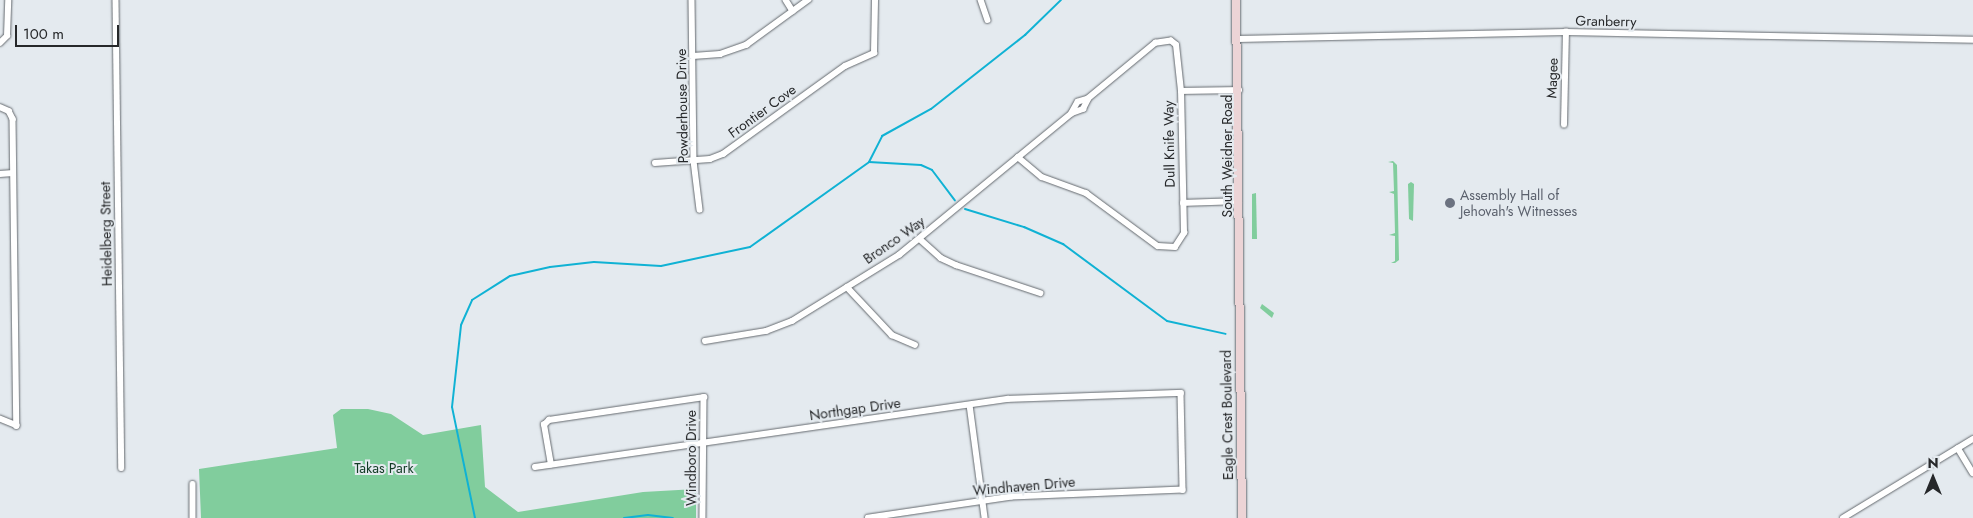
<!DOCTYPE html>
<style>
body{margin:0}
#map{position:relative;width:1973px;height:518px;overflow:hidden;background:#e4eaef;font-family:Jost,sans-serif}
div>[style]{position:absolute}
.green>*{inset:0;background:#81cd9d}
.stream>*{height:2px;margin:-1px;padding:0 1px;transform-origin:1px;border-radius:1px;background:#10b2d4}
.roads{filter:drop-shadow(0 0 1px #64696e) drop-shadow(0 0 1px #64696e)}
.street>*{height:5.5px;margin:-2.75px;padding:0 2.75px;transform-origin:2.75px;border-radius:2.75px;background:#fff}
.secondary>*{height:8px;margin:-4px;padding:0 4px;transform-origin:4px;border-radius:4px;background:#ecd4d6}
.dots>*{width:14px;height:14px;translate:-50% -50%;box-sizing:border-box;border:2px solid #e4eaef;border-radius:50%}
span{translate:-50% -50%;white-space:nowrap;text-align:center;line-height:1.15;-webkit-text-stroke:4px #e4eaef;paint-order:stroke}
.street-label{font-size:14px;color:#26282a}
.worship-label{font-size:14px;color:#5b616d}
.left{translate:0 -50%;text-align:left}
.park-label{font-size:14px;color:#133c25}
.north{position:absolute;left:1908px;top:453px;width:50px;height:50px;-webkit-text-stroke:4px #e4eaef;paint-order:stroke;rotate:0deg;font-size:14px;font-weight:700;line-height:20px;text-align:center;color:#26282a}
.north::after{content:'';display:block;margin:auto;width:18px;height:22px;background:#26282a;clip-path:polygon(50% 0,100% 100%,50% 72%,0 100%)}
.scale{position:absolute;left:15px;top:25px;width:104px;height:22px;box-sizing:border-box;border:2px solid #26282a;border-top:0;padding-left:6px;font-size:15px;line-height:18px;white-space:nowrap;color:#26282a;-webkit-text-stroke:4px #e4eaef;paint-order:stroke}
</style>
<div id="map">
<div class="green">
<i style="clip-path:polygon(1393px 161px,1397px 165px,1399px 260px,1395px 263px,1391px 263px,1395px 261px,1395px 236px,1389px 235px,1395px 233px,1394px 194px,1389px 192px,1394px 191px,1393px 163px,1388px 162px)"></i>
<i style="clip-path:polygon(1411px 182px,1414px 184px,1413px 221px,1409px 219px,1408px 184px)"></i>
<i style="clip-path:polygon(1256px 193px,1257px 239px,1252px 239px,1252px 194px)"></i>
<i style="clip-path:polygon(1262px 304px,1274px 313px,1272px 318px,1260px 308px)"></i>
<i style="clip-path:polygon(341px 409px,368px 409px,391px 414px,423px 435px,481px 425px,485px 487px,518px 512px,643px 492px,696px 489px,696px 518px,201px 518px,199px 469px,337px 448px,333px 415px)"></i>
</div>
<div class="stream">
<i style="left:869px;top:162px;width:52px;rotate:3.3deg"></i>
<i style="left:921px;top:165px;width:12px;rotate:24deg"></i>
<i style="left:932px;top:170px;width:38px;rotate:53deg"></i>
<i style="left:965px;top:209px;width:62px;rotate:17deg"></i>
<i style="left:1024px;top:227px;width:43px;rotate:23.6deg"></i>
<i style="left:1063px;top:244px;width:129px;rotate:36.5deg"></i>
<i style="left:1167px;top:321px;width:60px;rotate:12.4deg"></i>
<i style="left:475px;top:518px;width:113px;rotate:-101.7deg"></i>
<i style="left:452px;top:407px;width:82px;rotate:-83.7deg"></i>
<i style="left:461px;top:325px;width:27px;rotate:-66deg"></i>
<i style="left:472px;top:300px;width:45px;rotate:-32.3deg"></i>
<i style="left:510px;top:276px;width:41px;rotate:-12.7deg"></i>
<i style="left:550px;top:267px;width:44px;rotate:-6.5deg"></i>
<i style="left:594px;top:262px;width:67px;rotate:3.4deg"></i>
<i style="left:661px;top:266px;width:91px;rotate:-12.1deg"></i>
<i style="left:750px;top:247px;width:146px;rotate:-35.5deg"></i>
<i style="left:869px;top:162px;width:29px;rotate:-63deg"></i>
<i style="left:882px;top:136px;width:56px;rotate:-28.9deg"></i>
<i style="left:931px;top:109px;width:120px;rotate:-38.2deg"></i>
<i style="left:1025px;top:35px;width:50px;rotate:-44.2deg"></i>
<i style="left:624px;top:518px;width:24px;rotate:-7deg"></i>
<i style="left:648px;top:515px;width:25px;rotate:7deg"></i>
</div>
<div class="roads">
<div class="street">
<i style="left:116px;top:0;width:468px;rotate:89.3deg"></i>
<i style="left:692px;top:0;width:161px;rotate:89.3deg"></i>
<i style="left:694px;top:161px;width:49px;rotate:83deg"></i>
<i style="left:786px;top:0;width:13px;rotate:58deg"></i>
<i style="left:981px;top:0;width:21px;rotate:71deg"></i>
<i style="left:1238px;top:39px;width:328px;rotate:-1.2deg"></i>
<i style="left:1566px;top:32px;width:407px;rotate:1.1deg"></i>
<i style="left:0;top:43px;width:10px;rotate:-45deg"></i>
<i style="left:7px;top:36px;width:36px;rotate:-88deg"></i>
<i style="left:693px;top:56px;width:27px;rotate:-4deg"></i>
<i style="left:720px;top:54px;width:28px;rotate:-19deg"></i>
<i style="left:746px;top:45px;width:77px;rotate:-36deg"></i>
<i style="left:1181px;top:91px;width:58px;rotate:-1deg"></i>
<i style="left:0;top:107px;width:10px;rotate:24deg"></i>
<i style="left:9px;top:111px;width:9px;rotate:63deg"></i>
<i style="left:13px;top:119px;width:307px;rotate:89.3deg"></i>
<i style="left:17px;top:426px;width:18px;rotate:-158deg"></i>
<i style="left:1564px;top:125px;width:93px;rotate:-88.8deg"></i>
<i style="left:1018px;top:157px;width:31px;rotate:40deg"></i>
<i style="left:1042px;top:177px;width:47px;rotate:20deg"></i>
<i style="left:1086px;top:193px;width:89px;rotate:36.4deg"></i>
<i style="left:1158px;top:246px;width:17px;rotate:3deg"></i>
<i style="left:1175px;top:247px;width:17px;rotate:-57deg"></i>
<i style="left:1184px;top:233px;width:142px;rotate:-91.2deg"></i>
<i style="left:1181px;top:91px;width:46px;rotate:-96.2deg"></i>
<i style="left:1176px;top:45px;width:6px;rotate:-141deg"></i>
<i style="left:1171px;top:41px;width:15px;rotate:172deg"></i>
<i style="left:1156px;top:43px;width:88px;rotate:140.5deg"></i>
<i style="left:1088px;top:99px;width:10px;rotate:163deg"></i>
<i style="left:1078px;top:102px;width:13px;rotate:119deg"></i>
<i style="left:655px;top:163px;width:55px;rotate:-4.2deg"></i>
<i style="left:710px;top:159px;width:14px;rotate:-21deg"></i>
<i style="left:723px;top:154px;width:150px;rotate:-35.8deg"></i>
<i style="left:845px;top:66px;width:32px;rotate:-24deg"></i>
<i style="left:874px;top:53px;width:53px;rotate:-88.9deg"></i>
<i style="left:0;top:174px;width:13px;rotate:-4deg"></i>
<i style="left:1183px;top:203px;width:56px;rotate:-2deg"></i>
<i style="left:920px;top:239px;width:28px;rotate:42deg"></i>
<i style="left:941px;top:258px;width:17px;rotate:25deg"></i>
<i style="left:956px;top:265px;width:89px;rotate:18.4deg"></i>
<i style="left:847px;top:287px;width:66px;rotate:46.8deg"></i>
<i style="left:892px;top:335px;width:25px;rotate:23deg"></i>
<i style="left:705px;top:341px;width:62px;rotate:-9.3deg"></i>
<i style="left:766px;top:331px;width:28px;rotate:-21deg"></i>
<i style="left:792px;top:321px;width:126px;rotate:-31.7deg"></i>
<i style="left:899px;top:255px;width:224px;rotate:-39.4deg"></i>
<i style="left:1072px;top:113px;width:12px;rotate:-20deg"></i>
<i style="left:1083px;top:109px;width:11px;rotate:-63deg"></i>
<i style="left:970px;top:405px;width:114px;rotate:82.4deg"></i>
<i style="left:1958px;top:448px;width:29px;rotate:59deg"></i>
<i style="left:551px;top:465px;width:41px;rotate:-99.9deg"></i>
<i style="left:544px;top:425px;width:7px;rotate:-45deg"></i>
<i style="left:549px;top:420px;width:157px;rotate:-8.4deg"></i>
<i style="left:704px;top:397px;width:121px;rotate:90.5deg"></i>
<i style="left:535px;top:467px;width:478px;rotate:-8.2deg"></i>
<i style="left:1008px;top:399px;width:173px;rotate:-2deg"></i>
<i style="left:1181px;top:393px;width:97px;rotate:88.8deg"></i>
<i style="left:1183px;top:490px;width:171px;rotate:177.7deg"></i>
<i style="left:1012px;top:497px;width:145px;rotate:171.6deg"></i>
<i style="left:193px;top:484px;width:34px;rotate:90deg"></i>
<i style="left:1843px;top:518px;width:152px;rotate:-31.3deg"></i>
</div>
<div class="secondary">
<i style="left:1236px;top:0;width:518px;rotate:89.34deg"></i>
</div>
</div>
<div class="dots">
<i style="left:1450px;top:203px;background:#6b7280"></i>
</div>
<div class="street-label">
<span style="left:1606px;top:21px;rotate:1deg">Granberry</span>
<span style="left:1552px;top:78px;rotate:-88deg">Magee</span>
<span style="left:682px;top:106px;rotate:-91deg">Powderhouse Drive</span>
<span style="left:762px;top:111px;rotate:-36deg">Frontier Cove</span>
<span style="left:1169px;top:144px;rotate:-91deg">Dull Knife Way</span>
<span style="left:1227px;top:156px;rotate:-90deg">South Weidner Road</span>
<span style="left:106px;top:234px;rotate:-91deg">Heidelberg Street</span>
<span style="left:894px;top:240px;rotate:-35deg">Bronco Way</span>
<span style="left:855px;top:409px;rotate:-8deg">Northgap Drive</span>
<span style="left:1227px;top:415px;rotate:-91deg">Eagle Crest Boulevard</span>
<span style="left:691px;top:458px;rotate:-90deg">Windboro Drive</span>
<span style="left:1024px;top:486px;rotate:-5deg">Windhaven Drive</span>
</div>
<div class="worship-label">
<span class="left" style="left:1460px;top:203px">Assembly Hall of<br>Jehovah's Witnesses</span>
</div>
<div class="park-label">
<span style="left:384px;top:468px">Takas Park</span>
</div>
<div class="north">N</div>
<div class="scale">100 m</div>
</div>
